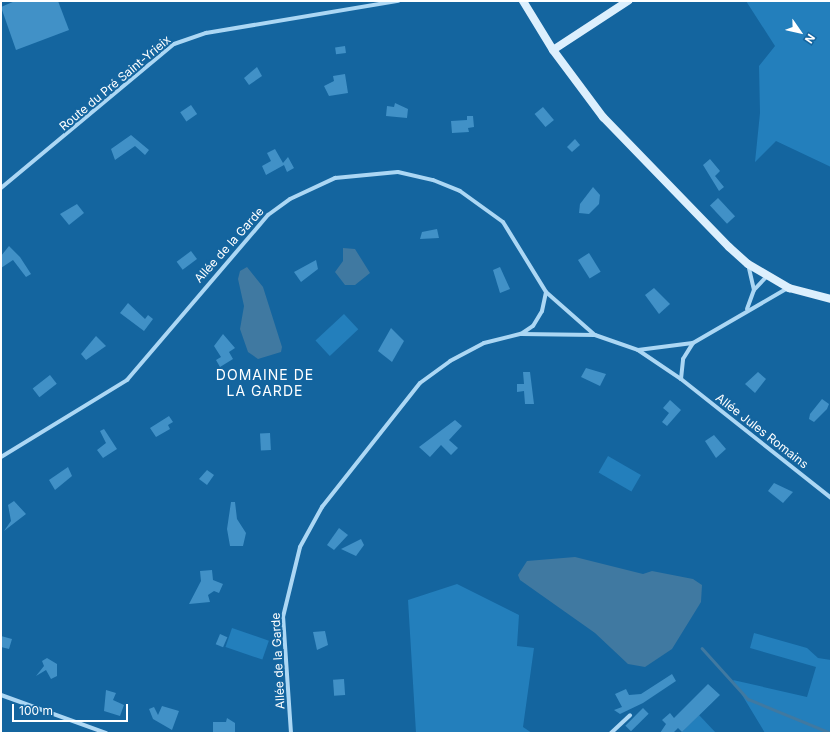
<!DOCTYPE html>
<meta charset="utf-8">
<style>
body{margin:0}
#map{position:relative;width:832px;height:734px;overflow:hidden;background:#14659f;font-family:Inter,sans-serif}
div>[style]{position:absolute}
.green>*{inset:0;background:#237fbc;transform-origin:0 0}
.water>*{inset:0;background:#4079a1}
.stream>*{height:2.5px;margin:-1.25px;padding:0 1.25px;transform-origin:1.25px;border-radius:1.25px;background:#4079a1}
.building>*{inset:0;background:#4191c7;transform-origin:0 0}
.street>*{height:4px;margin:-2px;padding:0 2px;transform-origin:2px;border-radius:2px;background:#acd7f4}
.secondary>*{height:8px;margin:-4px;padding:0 4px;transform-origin:4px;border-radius:4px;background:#dceffd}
span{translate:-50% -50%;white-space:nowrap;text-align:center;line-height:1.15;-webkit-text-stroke:4px #14659f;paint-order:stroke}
.street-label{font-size:12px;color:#fff}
.quarter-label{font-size:14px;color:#fff;letter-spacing:1px}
.frame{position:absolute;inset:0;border:2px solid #fff;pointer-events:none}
.north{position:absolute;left:780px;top:12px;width:40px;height:40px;-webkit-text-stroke:3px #14659f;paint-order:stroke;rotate:124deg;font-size:11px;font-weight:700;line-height:16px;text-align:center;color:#fff}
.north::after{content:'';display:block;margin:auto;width:14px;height:18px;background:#fff;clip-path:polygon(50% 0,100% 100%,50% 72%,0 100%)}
.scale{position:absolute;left:12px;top:704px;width:116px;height:18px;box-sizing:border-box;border:2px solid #fff;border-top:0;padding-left:5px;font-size:12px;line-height:14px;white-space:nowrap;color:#fff;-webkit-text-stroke:3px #14659f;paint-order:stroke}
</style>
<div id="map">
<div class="green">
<i style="clip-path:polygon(746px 1px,831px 1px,831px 167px,776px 141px,755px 162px,760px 113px,759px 66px,775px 46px)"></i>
<i style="left:344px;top:314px;width:21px;height:39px;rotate:47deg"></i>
<i style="left:608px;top:456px;width:38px;height:19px;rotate:30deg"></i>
<i style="clip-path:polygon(457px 584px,519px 615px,517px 646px,534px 648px,523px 727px,532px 733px,416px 733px,408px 600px)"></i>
<i style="left:232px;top:628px;width:39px;height:20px;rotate:19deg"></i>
<i style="clip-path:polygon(754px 633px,807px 648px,818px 658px,831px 660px,831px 733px,765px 733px,733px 680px,807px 697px,816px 667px,750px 648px)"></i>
<i style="clip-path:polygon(699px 715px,716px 733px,681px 733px)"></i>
</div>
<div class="water">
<i style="clip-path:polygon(343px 248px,355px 249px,370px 273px,355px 285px,345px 285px,335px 272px,343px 261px)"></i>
<i style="clip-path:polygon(247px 267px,263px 287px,282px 347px,281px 352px,258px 359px,248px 352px,240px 329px,244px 306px,238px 279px,240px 271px)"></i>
<i style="clip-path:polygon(575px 557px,643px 574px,652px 571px,693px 579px,702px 585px,701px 602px,672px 649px,645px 667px,628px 664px,595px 633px,520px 580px,518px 575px,527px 561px)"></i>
</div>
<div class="stream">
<i style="left:702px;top:648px;width:69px;rotate:48deg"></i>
<i style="left:748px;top:699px;width:90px;rotate:22.3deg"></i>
</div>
<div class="building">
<i style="clip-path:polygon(15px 1px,58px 1px,69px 30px,16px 50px,1px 7px)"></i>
<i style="left:345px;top:46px;width:7px;height:10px;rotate:82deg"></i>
<i style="clip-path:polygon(257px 67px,262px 76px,249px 85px,244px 78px)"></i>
<i style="clip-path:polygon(345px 74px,348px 93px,329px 96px,324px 86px,334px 81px,333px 76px)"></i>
<i style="clip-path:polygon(395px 103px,408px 109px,407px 118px,386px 116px,387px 106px,394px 107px)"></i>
<i style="left:191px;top:105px;width:11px;height:13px;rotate:56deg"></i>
<i style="left:543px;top:107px;width:17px;height:11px;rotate:50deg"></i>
<i style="clip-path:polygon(467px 116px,473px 116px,474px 127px,468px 128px,469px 132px,452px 133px,451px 121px,467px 120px)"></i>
<i style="clip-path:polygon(131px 135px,149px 150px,145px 155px,135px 146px,115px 160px,111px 149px)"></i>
<i style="clip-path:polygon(575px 139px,580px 145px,572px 152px,567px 147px)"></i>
<i style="clip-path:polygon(275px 149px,283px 163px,288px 157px,294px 168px,287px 172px,284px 165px,266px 175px,262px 166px,271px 161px,267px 153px)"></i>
<i style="clip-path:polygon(710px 159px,720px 171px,715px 176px,724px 187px,719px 191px,703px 165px)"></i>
<i style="clip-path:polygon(593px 187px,600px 195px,599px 204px,589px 214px,579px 213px,580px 204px)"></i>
<i style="left:718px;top:198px;width:25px;height:11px;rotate:47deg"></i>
<i style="clip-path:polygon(77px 204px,84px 213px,69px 225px,60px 214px)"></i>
<i style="clip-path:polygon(437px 229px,439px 238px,420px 239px,422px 232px)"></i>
<i style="clip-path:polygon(9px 246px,20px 257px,31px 274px,26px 277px,13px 260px,1px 268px,1px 256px)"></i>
<i style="left:191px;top:251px;width:10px;height:18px;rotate:53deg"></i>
<i style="left:589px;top:253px;width:22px;height:13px;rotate:58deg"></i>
<i style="clip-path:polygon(316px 260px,318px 269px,301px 282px,294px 272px)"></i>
<i style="clip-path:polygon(500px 267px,510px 289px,500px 293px,493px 270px)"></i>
<i style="clip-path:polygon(654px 288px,670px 304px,659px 314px,645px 295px)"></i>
<i style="clip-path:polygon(128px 303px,145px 319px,148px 315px,153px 319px,144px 331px,120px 313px)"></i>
<i style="clip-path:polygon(391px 328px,404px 341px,392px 362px,378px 351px)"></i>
<i style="clip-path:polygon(223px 334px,235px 348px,229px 352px,233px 359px,220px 367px,216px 360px,221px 357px,214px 346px)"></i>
<i style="clip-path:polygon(96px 336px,106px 346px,86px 360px,81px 354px)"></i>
<i style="clip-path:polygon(586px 368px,606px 374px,600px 386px,581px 377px)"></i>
<i style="clip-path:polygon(523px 372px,530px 372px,534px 404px,525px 404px,524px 391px,517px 392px,517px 384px,524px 384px)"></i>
<i style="clip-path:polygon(758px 372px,766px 379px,755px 393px,745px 384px)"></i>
<i style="left:50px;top:375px;width:11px;height:22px;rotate:52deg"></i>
<i style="clip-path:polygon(822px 399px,829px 404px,827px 409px,814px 422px,809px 419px,810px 414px)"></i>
<i style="clip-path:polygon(670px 400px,681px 410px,667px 426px,662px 422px,669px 413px,663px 408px)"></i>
<i style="clip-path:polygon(169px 416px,173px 422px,168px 425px,170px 429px,156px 437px,150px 428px)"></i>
<i style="clip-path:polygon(455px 420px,462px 426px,449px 440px,458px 448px,451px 455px,441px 445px,430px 457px,419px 447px)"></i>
<i style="clip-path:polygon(104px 429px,117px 449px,103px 458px,97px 450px,106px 443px,100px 431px)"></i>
<i style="left:270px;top:433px;width:17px;height:10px;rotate:87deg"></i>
<i style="clip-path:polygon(714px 435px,726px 449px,716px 458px,705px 441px)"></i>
<i style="clip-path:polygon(68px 467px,72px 476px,55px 490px,49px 480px)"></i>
<i style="clip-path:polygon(207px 470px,214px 475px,207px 485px,199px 479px)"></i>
<i style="clip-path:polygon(774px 483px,793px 492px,783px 503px,768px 491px)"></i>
<i style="clip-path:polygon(14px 501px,26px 514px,4px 531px,11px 521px,8px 505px)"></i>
<i style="clip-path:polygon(231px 502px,235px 502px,237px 519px,246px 533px,243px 546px,230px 546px,227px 529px)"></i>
<i style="clip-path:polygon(339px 528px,348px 535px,334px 550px,327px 545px)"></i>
<i style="clip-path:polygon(361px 539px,364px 545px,356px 556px,341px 549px)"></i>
<i style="clip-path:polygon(212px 570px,213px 580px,223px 584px,219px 593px,214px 591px,208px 595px,210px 602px,189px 604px,201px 581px,200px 571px)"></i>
<i style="clip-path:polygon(325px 631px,328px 645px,317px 650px,313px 632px)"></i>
<i style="left:220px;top:634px;width:8px;height:11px;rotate:23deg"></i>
<i style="clip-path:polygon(1px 636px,12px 639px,9px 649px,1px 647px)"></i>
<i style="clip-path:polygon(47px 658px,57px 664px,57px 676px,51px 679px,46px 670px,36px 676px,44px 666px,42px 661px)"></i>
<i style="clip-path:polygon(672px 674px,676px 681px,643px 703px,620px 714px,614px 710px,622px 707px,615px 694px,626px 689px,629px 695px,641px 694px)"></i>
<i style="left:344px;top:679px;width:16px;height:11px;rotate:86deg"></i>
<i style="clip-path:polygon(708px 684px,720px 695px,682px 732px,678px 728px,673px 733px,660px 733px,666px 724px,662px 720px,670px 713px,674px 718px)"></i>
<i style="clip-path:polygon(106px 690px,116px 693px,113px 700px,124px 705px,120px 716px,104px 711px)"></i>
<i style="clip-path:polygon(162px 706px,179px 711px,172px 730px,153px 719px,149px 709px,154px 707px,158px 715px)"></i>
<i style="left:643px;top:708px;width:8px;height:25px;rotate:45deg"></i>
<i style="clip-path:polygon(227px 718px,235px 723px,235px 733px,213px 733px,213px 722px,226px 722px)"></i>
</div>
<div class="street">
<i style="left:1px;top:188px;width:225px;rotate:-39.8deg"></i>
<i style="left:174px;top:44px;width:34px;rotate:-19deg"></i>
<i style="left:206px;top:33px;width:195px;rotate:-9.5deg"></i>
<i style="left:754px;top:290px;width:19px;rotate:-47deg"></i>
<i style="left:747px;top:309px;width:20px;rotate:-70deg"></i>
<i style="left:754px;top:290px;width:26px;rotate:-103deg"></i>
<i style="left:521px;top:334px;width:14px;rotate:-34deg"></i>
<i style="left:533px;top:326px;width:17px;rotate:-59deg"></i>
<i style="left:542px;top:311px;width:19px;rotate:-78deg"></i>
<i style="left:546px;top:292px;width:65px;rotate:41.3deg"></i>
<i style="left:638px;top:350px;width:52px;rotate:34deg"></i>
<i style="left:681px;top:379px;width:191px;rotate:38.4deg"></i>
<i style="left:681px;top:379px;width:20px;rotate:-84deg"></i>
<i style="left:683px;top:359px;width:19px;rotate:-58deg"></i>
<i style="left:1px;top:457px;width:148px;rotate:-31.4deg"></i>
<i style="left:127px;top:380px;width:217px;rotate:-49.5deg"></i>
<i style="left:268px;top:215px;width:27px;rotate:-36deg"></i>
<i style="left:290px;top:199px;width:50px;rotate:-25deg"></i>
<i style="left:335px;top:178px;width:63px;rotate:-5.4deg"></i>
<i style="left:398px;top:172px;width:36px;rotate:13deg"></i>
<i style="left:433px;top:180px;width:29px;rotate:22deg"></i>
<i style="left:460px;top:191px;width:53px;rotate:35.8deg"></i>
<i style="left:503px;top:222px;width:82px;rotate:58.4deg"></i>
<i style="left:1px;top:695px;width:112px;rotate:19.9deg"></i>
<i style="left:291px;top:733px;width:116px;rotate:-93.9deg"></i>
<i style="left:283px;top:617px;width:72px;rotate:-76.3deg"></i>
<i style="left:300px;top:547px;width:46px;rotate:-61.2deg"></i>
<i style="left:322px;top:507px;width:158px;rotate:-51.7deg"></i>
<i style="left:420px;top:383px;width:37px;rotate:-36deg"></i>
<i style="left:450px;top:361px;width:38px;rotate:-28deg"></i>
<i style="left:484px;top:343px;width:38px;rotate:-14deg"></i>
<i style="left:521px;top:334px;width:74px;rotate:0.8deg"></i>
<i style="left:595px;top:335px;width:46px;rotate:19.2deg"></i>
<i style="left:638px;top:350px;width:55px;rotate:-7.3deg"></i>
<i style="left:693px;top:343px;width:110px;rotate:-30.1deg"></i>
<i style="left:611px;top:733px;width:26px;rotate:-43deg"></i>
</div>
<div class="secondary">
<i style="left:523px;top:1px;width:57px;rotate:58.5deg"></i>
<i style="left:553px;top:50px;width:84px;rotate:53.3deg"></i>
<i style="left:603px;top:117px;width:181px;rotate:45.9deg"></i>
<i style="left:729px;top:247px;width:25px;rotate:42deg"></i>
<i style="left:748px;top:264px;width:48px;rotate:30.3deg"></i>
<i style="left:789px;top:288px;width:43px;rotate:14.7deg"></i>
<i style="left:553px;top:50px;width:90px;rotate:-33.2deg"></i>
</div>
<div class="street-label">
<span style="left:115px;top:83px;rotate:-40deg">Route du Pré Saint-Yrieix</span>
<span style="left:229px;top:245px;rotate:-48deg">Allée de la Garde</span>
<span style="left:762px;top:431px;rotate:38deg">Allée Jules Romains</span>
<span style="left:278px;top:661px;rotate:-93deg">Allée de la Garde</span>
</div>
<div class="quarter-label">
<span style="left:265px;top:383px">DOMAINE DE<br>LA GARDE</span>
</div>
<div class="frame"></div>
<div class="north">N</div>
<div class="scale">100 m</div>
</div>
